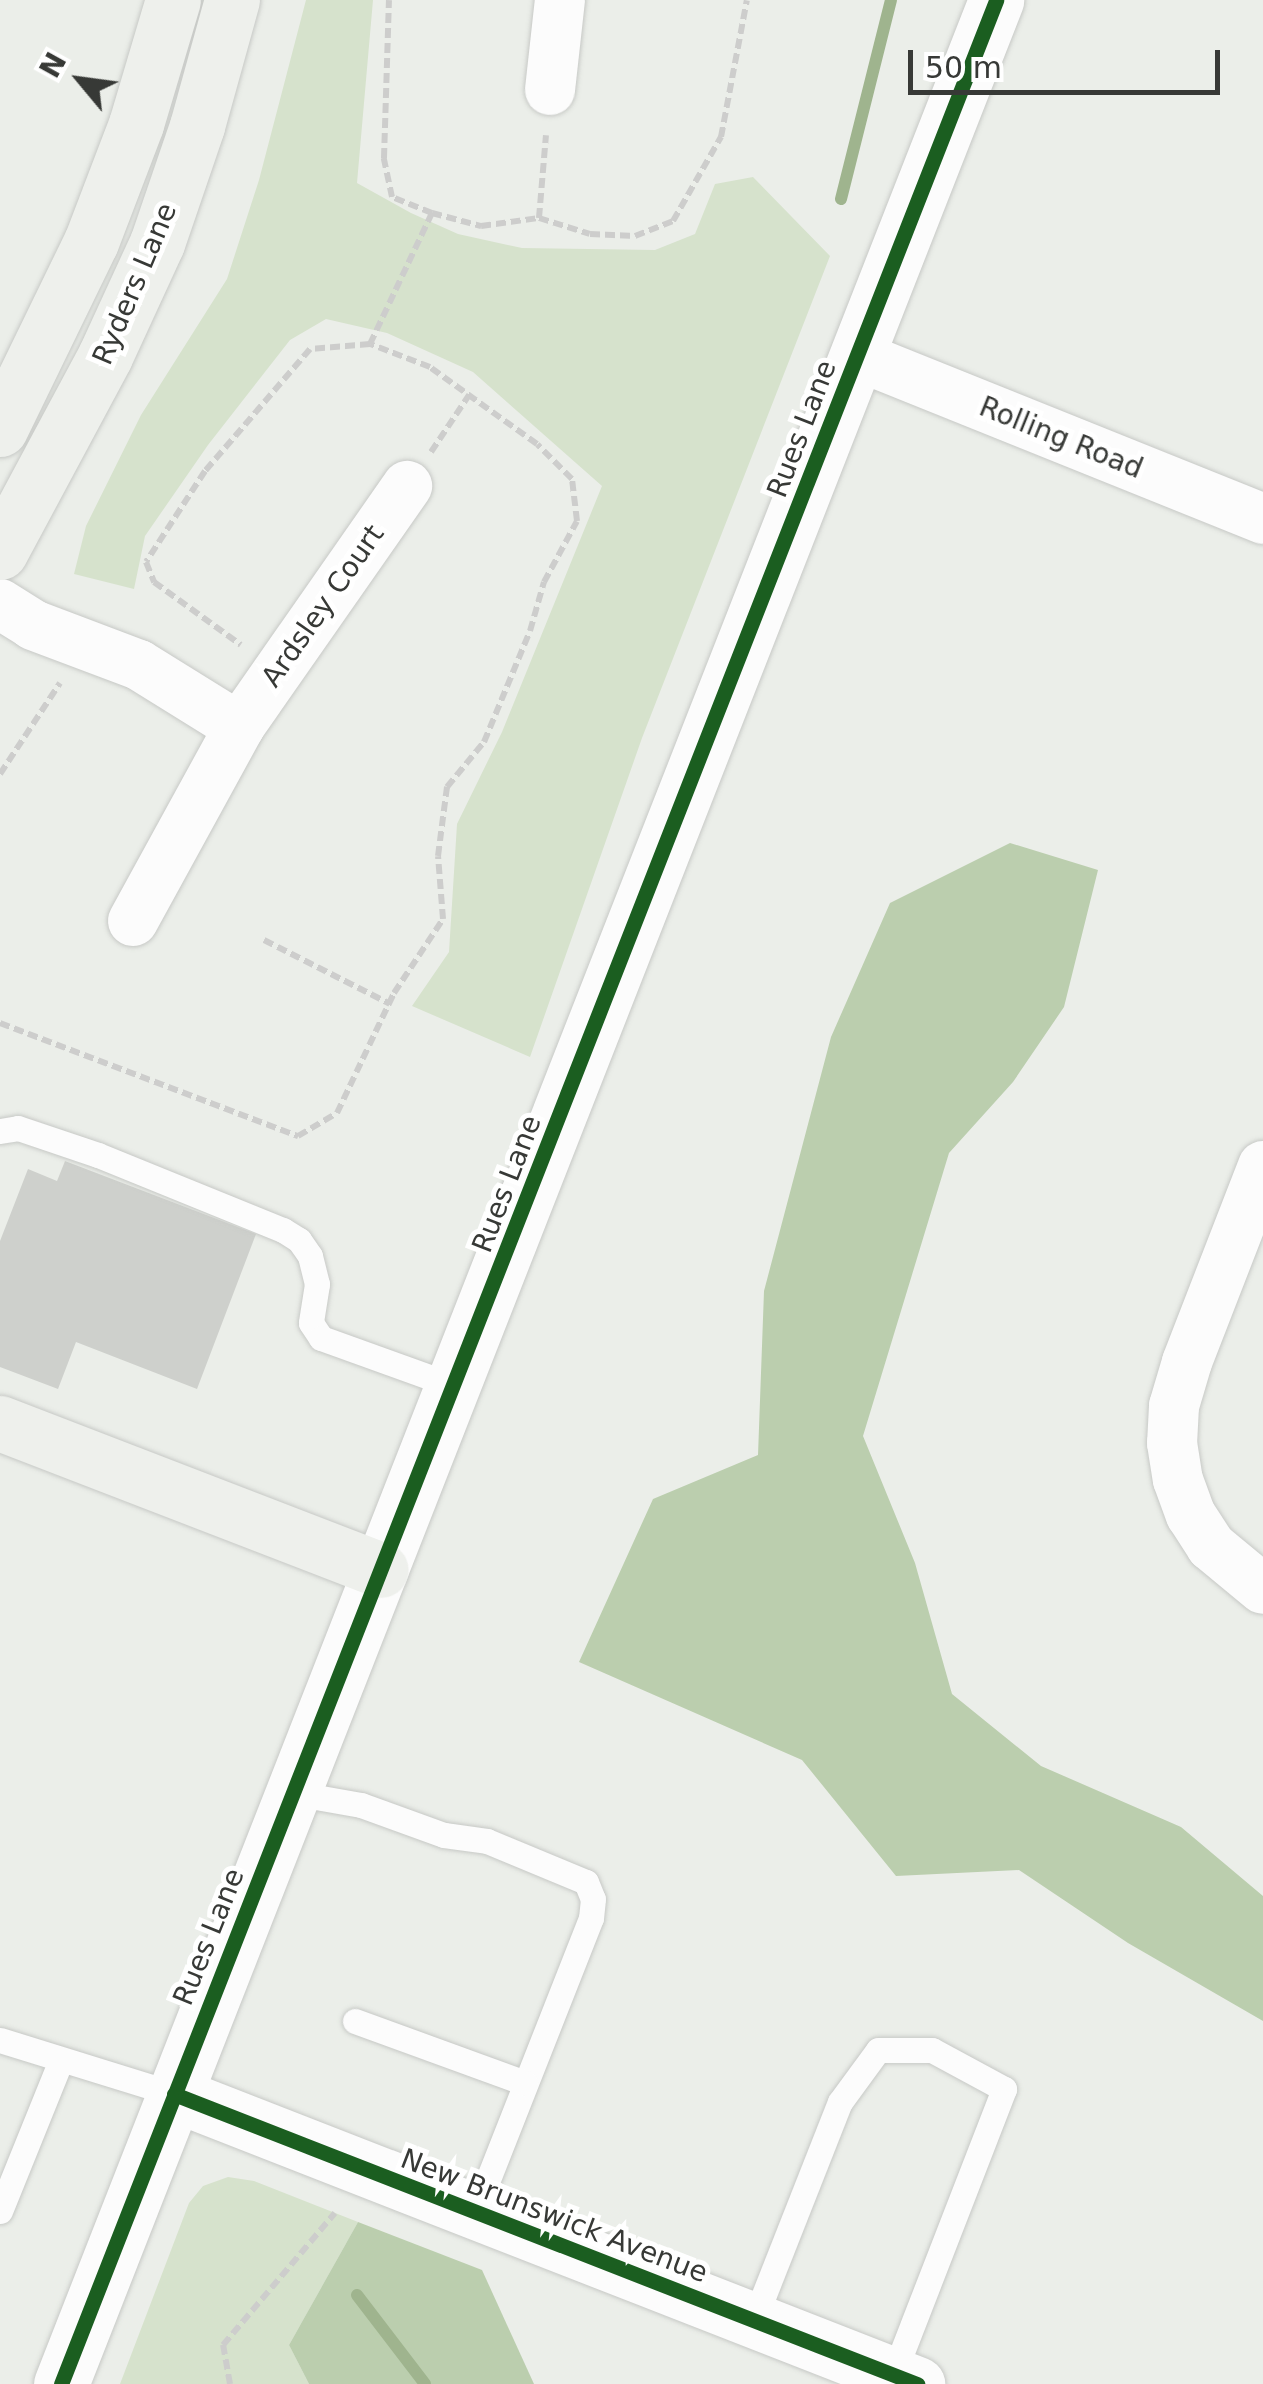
<!DOCTYPE html>
<style>
body{margin:0}
#map{position:relative;width:1263px;height:2384px;overflow:hidden;background:#ebeee9;font-family:"DejaVu Sans",sans-serif}
div>[style]{position:absolute}
.green>*{inset:0;background:#d6e2cc}
.forest>*{inset:0;background:#bbceae}
.stream>*{height:12px;margin:-6px;padding:0 6px;transform-origin:6px;border-radius:6px;background:#9fb48e}
.building>*{inset:0;background:#ced0cc}
.path>*{height:6px;margin-top:-3px;transform-origin:0;background:repeating-linear-gradient(90deg,#cdcdcc 0 10px,transparent 0 15px)}
.roads{filter:drop-shadow(0 0 2px #c7c9c6) drop-shadow(0 0 2px #c7c9c6)}
.service>*{height:25px;margin:-12.5px;padding:0 12.5px;transform-origin:12.5px;border-radius:12.5px;background:#fcfcfc}
.minor>*{height:50px;margin:-25px;padding:0 25px;transform-origin:25px;border-radius:25px;background:#fcfcfc}
.tertiary>*{height:55px;margin:-27.5px;padding:0 27.5px;transform-origin:27.5px;border-radius:27.5px;background:#fcfcfc}
.secondary>*{height:55px;margin:-27.5px;padding:0 27.5px;transform-origin:27.5px;border-radius:27.5px;background:#eef0ec}
.cycleway>*{height:15px;margin:-7.5px;padding:0 7.5px;transform-origin:7.5px;border-radius:7.5px;background:#1b5e20}
span{translate:-50% -50%;white-space:nowrap;text-align:center;line-height:1.15;-webkit-text-stroke:10px #fff;paint-order:stroke}
.street-label{font-size:28px;color:#373936}
.north{position:absolute;left:30px;top:30px;width:100px;height:100px;-webkit-text-stroke:8px #fff;paint-order:stroke;rotate:299deg;font-size:28px;font-weight:700;line-height:40px;text-align:center;color:#373936}
.north::after{content:'';display:block;margin:auto;width:35px;height:45px;background:#373936;clip-path:polygon(50% 0,100% 100%,50% 72%,0 100%)}
.scale{position:absolute;left:908px;top:50px;width:312px;height:45px;box-sizing:border-box;border:5px solid #373936;border-top:0;padding-left:12px;font-size:30px;line-height:35px;white-space:nowrap;color:#373936;-webkit-text-stroke:8px #fff;paint-order:stroke}
</style>
<div id="map">
<div class="green">
<i style="clip-path:polygon(306px 0,373px 0,357px 183px,411px 213px,458px 234px,522px 248px,655px 250px,695px 234px,715px 184px,753px 177px,830px 256px,642px 738px,530px 1057px,412px 1006px,449px 952px,457px 824px,502px 732px,602px 486px,473px 372px,387px 333px,326px 319px,290px 340px,208px 445px,145px 536px,134px 589px,74px 574px,86px 526px,141px 415px,227px 279px,259px 180px)"></i>
<i style="clip-path:polygon(228px 2177px,254px 2181px,358px 2222px,289px 2345px,309px 2384px,120px 2384px,189px 2203px,203px 2186px)"></i>
</div>
<div class="forest">
<i style="clip-path:polygon(1010px 843px,1098px 870px,1064px 1007px,1013px 1082px,949px 1153px,863px 1436px,915px 1563px,952px 1694px,1041px 1766px,1181px 1827px,1263px 1896px,1263px 2021px,1128px 1943px,1019px 1870px,896px 1876px,802px 1760px,579px 1662px,653px 1499px,758px 1455px,764px 1291px,831px 1037px,890px 903px)"></i>
<i style="clip-path:polygon(358px 2222px,482px 2270px,534px 2384px,309px 2384px,289px 2345px)"></i>
</div>
<div class="stream">
<i style="left:841px;top:199px;width:205px;rotate:-75.9deg"></i>
<i style="left:357px;top:2295px;width:112px;rotate:52.6deg"></i>
</div>
<div class="building">
<i style="clip-path:polygon(65px 1161px,256px 1234px,197px 1389px,76px 1342px,58px 1389px,0 1367px,0 1241px,28px 1169px,57px 1181px)"></i>
</div>
<div class="path">
<i style="left:432px;top:213px;width:51px;rotate:14.9deg"></i>
<i style="left:481px;top:226px;width:59px;rotate:-7.9deg"></i>
<i style="left:539px;top:218px;width:53px;rotate:17.4deg"></i>
<i style="left:590px;top:234px;width:45px;rotate:2.5deg"></i>
<i style="left:635px;top:236px;width:41px;rotate:-21.5deg"></i>
<i style="left:673px;top:221px;width:97px;rotate:-60.3deg"></i>
<i style="left:721px;top:137px;width:139px;rotate:-79.3deg"></i>
<i style="left:539px;top:218px;width:83px;rotate:-85.2deg"></i>
<i style="left:370px;top:344px;width:145px;rotate:-64.7deg"></i>
<i style="left:432px;top:213px;width:43px;rotate:-158.2deg"></i>
<i style="left:392px;top:197px;width:40px;rotate:-102deg"></i>
<i style="left:384px;top:158px;width:158px;rotate:-88.2deg"></i>
<i style="left:431px;top:452px;width:69px;rotate:-56.3deg"></i>
<i style="left:0;top:774px;width:109px;rotate:-56.6deg"></i>
<i style="left:264px;top:940px;width:141px;rotate:26.9deg"></i>
<i style="left:0;top:1023px;width:319px;rotate:20.8deg"></i>
<i style="left:298px;top:1136px;width:45px;rotate:-30.5deg"></i>
<i style="left:337px;top:1113px;width:133px;rotate:-64.6deg"></i>
<i style="left:394px;top:993px;width:89px;rotate:-56.5deg"></i>
<i style="left:443px;top:919px;width:63px;rotate:-94.5deg"></i>
<i style="left:438px;top:856px;width:70px;rotate:-82.6deg"></i>
<i style="left:447px;top:787px;width:58px;rotate:-50.6deg"></i>
<i style="left:484px;top:742px;width:120px;rotate:-67.5deg"></i>
<i style="left:530px;top:631px;width:51px;rotate:-74.1deg"></i>
<i style="left:544px;top:582px;width:69px;rotate:-61.6deg"></i>
<i style="left:577px;top:521px;width:42px;rotate:-96.8deg"></i>
<i style="left:572px;top:479px;width:49px;rotate:-135deg"></i>
<i style="left:537px;top:444px;width:132px;rotate:-144.3deg"></i>
<i style="left:430px;top:367px;width:64px;rotate:-159deg"></i>
<i style="left:370px;top:344px;width:60px;rotate:175.2deg"></i>
<i style="left:310px;top:349px;width:161px;rotate:130.7deg"></i>
<i style="left:205px;top:471px;width:108px;rotate:123deg"></i>
<i style="left:146px;top:562px;width:22px;rotate:68deg"></i>
<i style="left:154px;top:582px;width:107px;rotate:35.9deg"></i>
<i style="left:230px;top:2384px;width:40px;rotate:-100deg"></i>
<i style="left:223px;top:2345px;width:173px;rotate:-49.7deg"></i>
</div>
<div class="roads">
<div class="service">
<i style="left:0;top:1131px;width:18px;rotate:-9deg"></i>
<i style="left:18px;top:1128px;width:84px;rotate:18.6deg"></i>
<i style="left:98px;top:1155px;width:200px;rotate:22.1deg"></i>
<i style="left:283px;top:1230px;width:19px;rotate:32deg"></i>
<i style="left:299px;top:1240px;width:19px;rotate:55deg"></i>
<i style="left:310px;top:1256px;width:29px;rotate:76deg"></i>
<i style="left:317px;top:1284px;width:39px;rotate:99deg"></i>
<i style="left:311px;top:1323px;width:18px;rotate:56deg"></i>
<i style="left:321px;top:1338px;width:141px;rotate:19.8deg"></i>
<i style="left:293px;top:1793px;width:69px;rotate:10deg"></i>
<i style="left:361px;top:1805px;width:88px;rotate:19.9deg"></i>
<i style="left:444px;top:1835px;width:43px;rotate:7.9deg"></i>
<i style="left:487px;top:1841px;width:107px;rotate:22.5deg"></i>
<i style="left:586px;top:1882px;width:18px;rotate:68deg"></i>
<i style="left:593px;top:1899px;width:19px;rotate:96deg"></i>
<i style="left:591px;top:1918px;width:316px;rotate:111.5deg"></i>
<i style="left:355px;top:2021px;width:181px;rotate:20deg"></i>
<i style="left:0;top:2040px;width:182px;rotate:17.2deg"></i>
<i style="left:0;top:2211px;width:163px;rotate:-68deg"></i>
<i style="left:754px;top:2320px;width:234px;rotate:-68.5deg"></i>
<i style="left:840px;top:2102px;width:64px;rotate:-53.8deg"></i>
<i style="left:878px;top:2050px;width:54px"></i>
<i style="left:932px;top:2050px;width:82px;rotate:28.4deg"></i>
<i style="left:1004px;top:2089px;width:307px;rotate:111.2deg"></i>
</div>
<div class="minor">
<i style="left:550px;top:90px;width:91px;rotate:-83.7deg"></i>
<i style="left:858px;top:356px;width:437px;rotate:21.9deg"></i>
<i style="left:0;top:604px;width:39px;rotate:32deg"></i>
<i style="left:33px;top:625px;width:113px;rotate:20.7deg"></i>
<i style="left:139px;top:665px;width:118px;rotate:31.8deg"></i>
<i style="left:133px;top:921px;width:221px;rotate:-61.3deg"></i>
<i style="left:239px;top:727px;width:294px;rotate:-55.1deg"></i>
<i style="left:1263px;top:1166px;width:210px;rotate:111.2deg"></i>
<i style="left:1187px;top:1362px;width:46px;rotate:106.5deg"></i>
<i style="left:1174px;top:1406px;width:37px;rotate:93deg"></i>
<i style="left:1172px;top:1443px;width:37px;rotate:81deg"></i>
<i style="left:1178px;top:1480px;width:37px;rotate:70deg"></i>
<i style="left:1191px;top:1515px;width:37px;rotate:57deg"></i>
<i style="left:1211px;top:1546px;width:67px;rotate:39.6deg"></i>
</div>
<div class="tertiary">
<i style="left:174px;top:2094px;width:798px;rotate:21.32deg"></i>
<i style="left:61px;top:2384px;width:2561px;rotate:-68.58deg"></i>
</div>
<div class="secondary">
<i style="left:0;top:429px;width:208px;rotate:-64.1deg"></i>
<i style="left:91px;top:242px;width:126px;rotate:-69.1deg"></i>
<i style="left:136px;top:124px;width:129px;rotate:-73.4deg"></i>
<i style="left:0;top:552px;width:222px;rotate:-61.8deg"></i>
<i style="left:105px;top:356px;width:124px;rotate:-65.3deg"></i>
<i style="left:157px;top:243px;width:124px;rotate:-71.1deg"></i>
<i style="left:197px;top:126px;width:131px;rotate:-74.5deg"></i>
<i style="left:0;top:1423px;width:408px;rotate:21.1deg"></i>
</div>
</div>
<div class="cycleway">
<i style="left:174px;top:2094px;width:798px;rotate:21.32deg"></i>
<i style="left:61px;top:2384px;width:2561px;rotate:-68.58deg"></i>
</div>
<div class="street-label">
<span style="left:135px;top:284px;rotate:-67deg">Ryders Lane</span>
<span style="left:802px;top:429px;rotate:-69deg">Rues Lane</span>
<span style="left:1061px;top:438px;rotate:22deg">Rolling Road</span>
<span style="left:323px;top:606px;rotate:-55deg">Ardsley Court</span>
<span style="left:507px;top:1184px;rotate:-69deg">Rues Lane</span>
<span style="left:209px;top:1937px;rotate:-68deg">Rues Lane</span>
<span style="left:554px;top:2216px;rotate:21deg">New Brunswick Avenue</span>
</div>
<div class="north">N</div>
<div class="scale">50 m</div>
</div>
